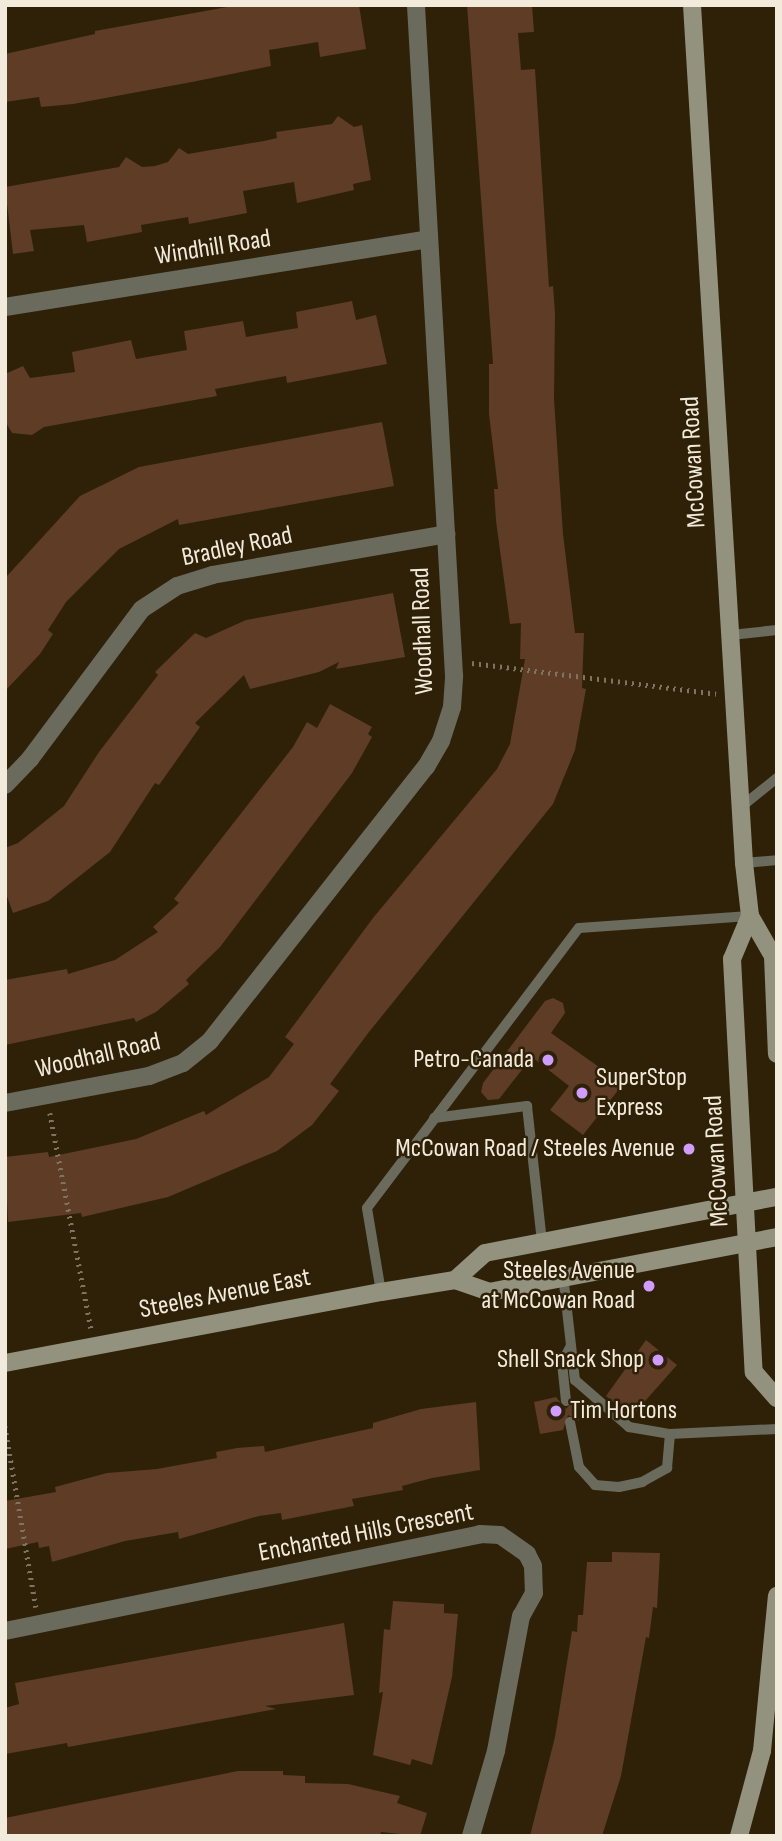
<!DOCTYPE html>
<style>
body{margin:0}
#map{position:relative;width:782px;height:1841px;overflow:hidden;background:#2e2108;font-family:"Sofia Sans Condensed",sans-serif}
div>[style]{position:absolute}
.building>*{inset:0;background:#5e3c25}
.path>*{height:4.5px;margin-top:-2.25px;transform-origin:0;background:repeating-linear-gradient(90deg,#7f7460 0 2px,transparent 0 7px)}
.service>*{height:10px;margin:-5px;padding:0 5px;transform-origin:5px;border-radius:5px;background:#6a6a5d}
.minor>*{height:18px;margin:-9px;padding:0 9px;transform-origin:9px;border-radius:9px;background:#6a6a5d}
.secondary>*{height:18px;margin:-9px;padding:0 9px;transform-origin:9px;border-radius:9px;background:#92927e}
.dots>*{width:19px;height:19px;translate:-50% -50%;box-sizing:border-box;border:4px solid #2e2108;border-radius:50%}
span{translate:-50% -50%;white-space:nowrap;text-align:center;line-height:1.15;-webkit-text-stroke:5px #2e2108;paint-order:stroke}
.street-label{font-size:26px;color:#f2eadb}
.poi-label{font-size:26px;color:#f2eadb}
.right{translate:-100% -50%;text-align:right}
.left{translate:0 -50%;text-align:left}
.frame{position:absolute;inset:0;border:7px solid #f2eadb;pointer-events:none}
</style>
<div id="map">
<div class="building">
<i style="clip-path:polygon(238px 5px,359px 5px,366px 49px,320px 57px,318px 42px,269px 50px,271px 66px,192px 82px,73px 104px,41px 107px,39px 97px,5px 102px,5px 54px,95px 34px,95px 31px)"></i>
<i style="clip-path:polygon(467px 5px,532px 5px,534px 32px,518px 33px,521px 70px,535px 69px,549px 287px,553px 286px,555px 313px,554px 399px,563px 534px,575px 633px,584px 633px,582px 688px,586px 689px,575px 750px,553px 804px,369px 1032px,330px 1084px,339px 1091px,312px 1125px,277px 1151px,168px 1197px,82px 1217px,81px 1213px,8px 1222px,5px 1157px,48px 1152px,49px 1157px,136px 1139px,204px 1111px,206px 1115px,269px 1077px,294px 1044px,285px 1037px,373px 918px,497px 769px,510px 744px,525px 659px,520px 659px,521px 623px,510px 624px,496px 521px,494px 489px,498px 489px,489px 414px,489px 364px,493px 364px)"></i>
<i style="clip-path:polygon(338px 116px,354px 127px,362px 125px,371px 180px,353px 184px,354px 190px,297px 203px,294px 182px,243px 191px,247px 213px,189px 224px,188px 217px,141px 225px,142px 232px,87px 242px,84px 225px,30px 230px,34px 251px,13px 254px,5px 187px,119px 167px,126px 157px,142px 167px,155px 166px,168px 162px,179px 148px,188px 154px,264px 141px,277px 138px,276px 132px,332px 124px)"></i>
<i style="clip-path:polygon(352px 301px,356px 320px,376px 315px,387px 364px,287px 383px,286px 376px,215px 389px,217px 396px,44px 427px,32px 435px,12px 433px,5px 421px,5px 374px,23px 366px,30px 378px,75px 372px,72px 352px,131px 340px,136px 359px,187px 350px,184px 331px,243px 321px,246px 337px,298px 328px,296px 312px)"></i>
<i style="clip-path:polygon(382px 422px,394px 486px,179px 525px,178px 519px,119px 549px,66px 602px,48px 630px,53px 634px,40px 654px,5px 691px,7px 576px,80px 496px,139px 467px)"></i>
<i style="clip-path:polygon(393px 593px,405px 657px,336px 669px,339px 662px,319px 672px,250px 689px,244px 675px,195px 723px,200px 727px,159px 785px,155px 783px,110px 852px,48px 901px,13px 913px,5px 891px,5px 848px,18px 843px,64px 806px,99px 752px,158px 675px,155px 672px,195px 633px,206px 638px,246px 620px)"></i>
<i style="clip-path:polygon(330px 704px,372px 727px,368px 734px,372px 737px,352px 773px,220px 947px,186px 980px,189px 984px,156px 1012px,136px 1022px,134px 1018px,5px 1045px,5px 980px,67px 969px,68px 974px,115px 960px,158px 932px,153px 927px,179px 903px,174px 899px,293px 747px,307px 722px,317px 728px)"></i>
<i style="clip-path:polygon(553px 998px,563px 1003px,565px 1013px,551px 1033px,623px 1084px,583px 1135px,550px 1110px,569px 1086px,532px 1057px,499px 1099px,488px 1100px,481px 1092px,483px 1083px,545px 1001px)"></i>
<i style="clip-path:polygon(646px 1340px,677px 1365px,631px 1417px,606px 1396px)"></i>
<i style="clip-path:polygon(556px 1397px,566px 1409px,574px 1400px,579px 1421px,568px 1415px,563px 1430px,540px 1434px,534px 1402px)"></i>
<i style="clip-path:polygon(476px 1402px,480px 1470px,432px 1478px,402px 1486px,403px 1490px,352px 1499px,354px 1506px,282px 1520px,281px 1513px,259px 1516px,179px 1539px,178px 1532px,125px 1541px,52px 1562px,49px 1546px,39px 1548px,38px 1542px,5px 1549px,5px 1501px,56px 1492px,55px 1487px,107px 1473px,157px 1469px,217px 1458px,216px 1452px,237px 1448px,264px 1446px,265px 1452px,373px 1428px,373px 1423px,421px 1409px)"></i>
<i style="clip-path:polygon(612px 1552px,660px 1553px,657px 1608px,653px 1607px,649px 1638px,646px 1637px,621px 1776px,602px 1836px,530px 1836px,555px 1737px,572px 1631px,577px 1632px,578px 1615px,583px 1615px,587px 1562px,612px 1562px)"></i>
<i style="clip-path:polygon(393px 1601px,444px 1604px,444px 1613px,458px 1614px,452px 1677px,432px 1765px,412px 1759px,410px 1765px,373px 1755px,383px 1692px,379px 1693px,384px 1629px,390px 1630px)"></i>
<i style="clip-path:polygon(344px 1623px,354px 1695px,265px 1706px,276px 1709px,68px 1747px,67px 1743px,5px 1754px,5px 1708px,19px 1704px,15px 1683px)"></i>
<i style="clip-path:polygon(238px 1771px,283px 1771px,283px 1775px,305px 1776px,305px 1783px,348px 1784px,400px 1796px,397px 1803px,427px 1813px,420px 1836px,381px 1832px,380px 1836px,5px 1836px,5px 1818px)"></i>
</div>
<div class="path">
<i style="left:472px;top:663px;width:246px;rotate:7.2deg"></i>
<i style="left:50px;top:1113px;width:219px;rotate:79.2deg"></i>
<i style="left:5px;top:1426px;width:184px;rotate:80.3deg"></i>
</div>
<div class="service">
<i style="left:731px;top:635px;width:46px;rotate:-6.2deg"></i>
<i style="left:741px;top:807px;width:46px;rotate:-38.9deg"></i>
<i style="left:744px;top:863px;width:33px;rotate:-5deg"></i>
<i style="left:434px;top:1118px;width:94px;rotate:-7.4deg"></i>
<i style="left:527px;top:1106px;width:137px;rotate:83.7deg"></i>
<i style="left:563px;top:1275px;width:106px;rotate:83.5deg"></i>
<i style="left:575px;top:1380px;width:72px;rotate:41deg"></i>
<i style="left:629px;top:1427px;width:42px;rotate:9.7deg"></i>
<i style="left:670px;top:1434px;width:107px;rotate:-2.7deg"></i>
<i style="left:381px;top:1292px;width:85px;rotate:-99.5deg"></i>
<i style="left:367px;top:1208px;width:351px;rotate:-52.9deg"></i>
<i style="left:579px;top:928px;width:171px;rotate:-4deg"></i>
<i style="left:566px;top:1401px;width:38px;rotate:-96deg"></i>
<i style="left:562px;top:1363px;width:18px;rotate:-63deg"></i>
<i style="left:570px;top:1422px;width:46px;rotate:78.7deg"></i>
<i style="left:579px;top:1467px;width:24px;rotate:48deg"></i>
<i style="left:595px;top:1485px;width:24px;rotate:5deg"></i>
<i style="left:619px;top:1487px;width:24px;rotate:-12deg"></i>
<i style="left:642px;top:1482px;width:29px;rotate:-29deg"></i>
<i style="left:667px;top:1468px;width:34px;rotate:-85deg"></i>
</div>
<div class="minor">
<i style="left:5px;top:307px;width:429px;rotate:-9.1deg"></i>
<i style="left:5px;top:785px;width:36px;rotate:-46deg"></i>
<i style="left:30px;top:759px;width:187px;rotate:-53.3deg"></i>
<i style="left:142px;top:609px;width:42px;rotate:-33.3deg"></i>
<i style="left:177px;top:586px;width:37px;rotate:-17deg"></i>
<i style="left:212px;top:575px;width:238px;rotate:-9.9deg"></i>
<i style="left:5px;top:1103px;width:147px;rotate:-10.6deg"></i>
<i style="left:149px;top:1076px;width:36px;rotate:-21deg"></i>
<i style="left:183px;top:1063px;width:35px;rotate:-39deg"></i>
<i style="left:210px;top:1041px;width:349px;rotate:-51.8deg"></i>
<i style="left:426px;top:767px;width:30px;rotate:-60deg"></i>
<i style="left:441px;top:741px;width:36px;rotate:-72deg"></i>
<i style="left:452px;top:707px;width:32px;rotate:-86deg"></i>
<i style="left:454px;top:675px;width:671px;rotate:-93.25deg"></i>
<i style="left:5px;top:1631px;width:485px;rotate:-11.5deg"></i>
<i style="left:480px;top:1534px;width:20px;rotate:3deg"></i>
<i style="left:500px;top:1535px;width:33px;rotate:35deg"></i>
<i style="left:527px;top:1554px;width:13px;rotate:63deg"></i>
<i style="left:533px;top:1566px;width:27px;rotate:88deg"></i>
<i style="left:534px;top:1593px;width:26px;rotate:119deg"></i>
<i style="left:521px;top:1616px;width:137px;rotate:100.5deg"></i>
<i style="left:496px;top:1751px;width:89px;rotate:106.4deg"></i>
</div>
<div class="secondary">
<i style="left:692px;top:5px;width:860px;rotate:86.53deg"></i>
<i style="left:744px;top:863px;width:53px;rotate:83.5deg"></i>
<i style="left:750px;top:916px;width:46px;rotate:60.1deg"></i>
<i style="left:773px;top:956px;width:98px;rotate:87.7deg"></i>
<i style="left:750px;top:916px;width:47px;rotate:112.7deg"></i>
<i style="left:732px;top:959px;width:414px;rotate:87deg"></i>
<i style="left:754px;top:1372px;width:35px;rotate:49deg"></i>
<i style="left:455px;top:1280px;width:40px;rotate:-42deg"></i>
<i style="left:485px;top:1253px;width:297px;rotate:-10.9deg"></i>
<i style="left:5px;top:1363px;width:383px;rotate:-10.7deg"></i>
<i style="left:381px;top:1292px;width:75px;rotate:-9.2deg"></i>
<i style="left:455px;top:1280px;width:36px;rotate:19deg"></i>
<i style="left:489px;top:1292px;width:293px;rotate:-10.8deg"></i>
<i style="left:739px;top:1836px;width:88px;rotate:-74.9deg"></i>
<i style="left:762px;top:1751px;width:156px;rotate:-84.5deg"></i>
</div>
<div class="dots">
<i style="left:548px;top:1060px;background:#d09dff"></i>
<i style="left:582px;top:1093px;background:#d09dff"></i>
<i style="left:689px;top:1149px;background:#d09dff"></i>
<i style="left:649px;top:1286px;background:#d09dff"></i>
<i style="left:658px;top:1360px;background:#d09dff"></i>
<i style="left:556px;top:1411px;background:#d09dff"></i>
</div>
<div class="street-label">
<span style="left:213px;top:248px;rotate:-9deg">Windhill Road</span>
<span style="left:694px;top:462px;rotate:-93deg">McCowan Road</span>
<span style="left:237px;top:547px;rotate:-12deg">Bradley Road</span>
<span style="left:423px;top:631px;rotate:-92deg">Woodhall Road</span>
<span style="left:98px;top:1056px;rotate:-13deg">Woodhall Road</span>
<span style="left:717px;top:1161px;rotate:-93deg">McCowan Road</span>
<span style="left:225px;top:1294px;rotate:-11deg">Steeles Avenue East</span>
<span style="left:366px;top:1533px;rotate:-11deg">Enchanted Hills Crescent</span>
</div>
<div class="poi-label">
<span class="right" style="left:534px;top:1060px">Petro-Canada</span>
<span class="left" style="left:596px;top:1093px">SuperStop<br>Express</span>
<span class="right" style="left:675px;top:1149px">McCowan Road / Steeles Avenue</span>
<span class="right" style="left:635px;top:1286px">Steeles Avenue<br>at McCowan Road</span>
<span class="right" style="left:644px;top:1360px">Shell Snack Shop</span>
<span class="left" style="left:570px;top:1411px">Tim Hortons</span>
</div>
<div class="frame"></div>
</div>
